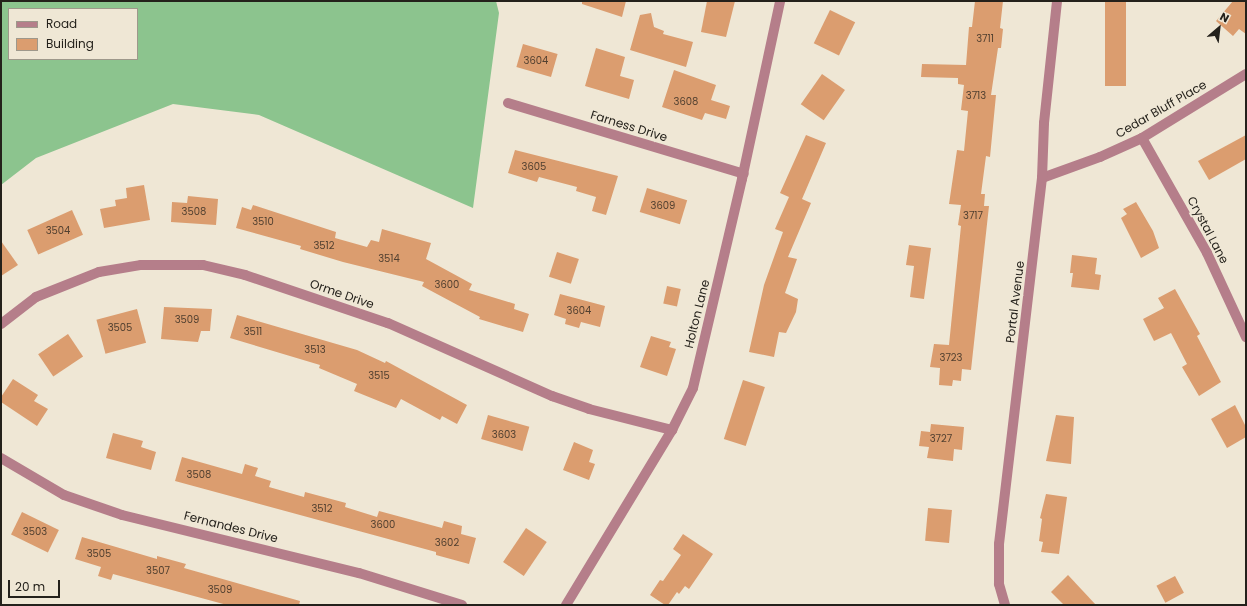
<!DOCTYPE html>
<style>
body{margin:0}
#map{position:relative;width:1247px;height:606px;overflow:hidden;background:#efe7d5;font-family:Poppins,sans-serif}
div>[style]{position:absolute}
.forest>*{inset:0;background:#8cc48e}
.building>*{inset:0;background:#db9d6f;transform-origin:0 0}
.street>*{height:10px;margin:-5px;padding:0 5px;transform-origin:5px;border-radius:5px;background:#b57e8a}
span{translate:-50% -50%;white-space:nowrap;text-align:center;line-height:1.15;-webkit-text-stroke:3.5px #efe7d5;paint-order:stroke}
.number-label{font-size:10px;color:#524030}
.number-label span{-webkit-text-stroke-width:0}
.street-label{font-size:12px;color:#24211b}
.frame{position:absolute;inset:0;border:2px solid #24211b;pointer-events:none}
.legend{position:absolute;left:8px;top:8px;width:130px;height:52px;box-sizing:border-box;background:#efe7d5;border:1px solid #9e988b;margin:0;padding:5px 7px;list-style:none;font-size:12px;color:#24211b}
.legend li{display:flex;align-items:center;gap:8px;height:20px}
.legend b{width:20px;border:1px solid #9e988b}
.north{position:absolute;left:1199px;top:8px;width:40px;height:40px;-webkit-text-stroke:3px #efe7d5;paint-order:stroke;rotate:28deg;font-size:11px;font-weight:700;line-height:16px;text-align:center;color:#24211b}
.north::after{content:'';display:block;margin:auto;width:14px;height:18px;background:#24211b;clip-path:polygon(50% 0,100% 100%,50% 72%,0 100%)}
.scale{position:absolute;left:8px;top:580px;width:52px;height:18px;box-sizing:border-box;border:2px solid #24211b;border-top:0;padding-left:5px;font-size:12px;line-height:14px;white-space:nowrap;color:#24211b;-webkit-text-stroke:3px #efe7d5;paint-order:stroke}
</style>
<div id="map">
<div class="forest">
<i style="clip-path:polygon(evenodd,1px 1px,496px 1px,499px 13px,473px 208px,259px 115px,173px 104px,36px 158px,1px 185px,1px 1px,9px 9px,137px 9px,137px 59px,9px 59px,9px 9px)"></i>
</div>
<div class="building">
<i style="clip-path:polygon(582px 1px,626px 1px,622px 17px,582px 4px)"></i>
<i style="clip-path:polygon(707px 1px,735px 1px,726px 37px,701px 32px)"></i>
<i style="clip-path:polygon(975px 1px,1003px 1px,1000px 28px,1003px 29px,1001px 48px,998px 48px,991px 95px,996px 95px,990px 157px,986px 156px,981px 194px,985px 194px,984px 206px,989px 206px,971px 370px,962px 369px,961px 381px,953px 380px,952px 386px,939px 385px,940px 368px,930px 367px,934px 344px,949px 345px,961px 226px,958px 225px,961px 205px,949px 204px,957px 150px,964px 151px,968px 111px,961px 110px,964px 85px,958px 84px,958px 78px,921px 77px,922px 64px,966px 65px,969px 27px,972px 27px)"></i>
<i style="left:1105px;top:1px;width:21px;height:85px"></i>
<i style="clip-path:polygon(1233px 1px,1246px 1px,1246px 34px,1239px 29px,1233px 36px,1216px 21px)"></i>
<i style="left:830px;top:10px;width:28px;height:37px;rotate:26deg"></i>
<i style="clip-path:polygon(651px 13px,654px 27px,664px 31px,663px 34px,693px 42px,686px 67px,630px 50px,640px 15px)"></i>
<i style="left:523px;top:44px;width:36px;height:24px;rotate:16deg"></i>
<i style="clip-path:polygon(596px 48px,625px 57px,620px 76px,634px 80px,629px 99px,585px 86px)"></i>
<i style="clip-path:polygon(674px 70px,716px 85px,711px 100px,730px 106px,726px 119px,705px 113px,702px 120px,662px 107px)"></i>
<i style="left:822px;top:74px;width:28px;height:37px;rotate:35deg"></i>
<i style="clip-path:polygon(806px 135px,826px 143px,802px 199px,811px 203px,788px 257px,797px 259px,785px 293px,798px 299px,796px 312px,786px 333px,779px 332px,774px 357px,749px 352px,764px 285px,783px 232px,775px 229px,789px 197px,780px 193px)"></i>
<i style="clip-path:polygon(1246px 135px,1246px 159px,1209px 180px,1198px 161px)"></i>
<i style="clip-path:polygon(515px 150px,618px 176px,606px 215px,592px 211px,596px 197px,576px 191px,577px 187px,539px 177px,537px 182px,508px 173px)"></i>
<i style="clip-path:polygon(144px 185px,150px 220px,104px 228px,100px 209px,116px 206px,115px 200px,127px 198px,126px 188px)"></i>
<i style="left:647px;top:188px;width:42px;height:25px;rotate:17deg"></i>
<i style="clip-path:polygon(188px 196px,218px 199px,216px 225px,171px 222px,172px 202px,187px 203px)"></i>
<i style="clip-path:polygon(1136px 202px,1153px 231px,1159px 248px,1141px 258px,1121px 218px,1127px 214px,1123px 209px)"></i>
<i style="clip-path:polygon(253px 205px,336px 232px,335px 238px,367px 247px,371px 240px,379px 242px,382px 229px,431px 243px,426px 259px,472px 284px,469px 290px,515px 304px,514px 309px,529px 314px,523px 332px,479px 319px,480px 317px,422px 286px,424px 282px,343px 262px,300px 249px,301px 246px,236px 228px,242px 207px,251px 210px)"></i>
<i style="left:72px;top:210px;width:27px;height:49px;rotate:66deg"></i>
<i style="clip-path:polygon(1px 241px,18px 265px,1px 276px)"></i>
<i style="clip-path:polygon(909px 245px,931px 248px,924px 299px,910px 297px,914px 266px,906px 265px)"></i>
<i style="left:557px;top:252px;width:23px;height:26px;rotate:18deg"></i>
<i style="clip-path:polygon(1072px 255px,1097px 258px,1095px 274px,1101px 275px,1099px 290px,1071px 287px,1073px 273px,1070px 273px)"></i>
<i style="left:667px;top:286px;width:14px;height:18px;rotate:12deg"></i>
<i style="clip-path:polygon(1175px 289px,1200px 334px,1197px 336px,1221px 382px,1199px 396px,1182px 367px,1187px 364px,1171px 333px,1154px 341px,1143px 319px,1164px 308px,1158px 298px)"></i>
<i style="clip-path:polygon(560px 294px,605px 306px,600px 327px,581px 322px,579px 328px,565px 324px,566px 319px,554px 315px)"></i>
<i style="clip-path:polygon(164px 307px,212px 309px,210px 331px,201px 331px,198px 342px,161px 339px)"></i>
<i style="left:137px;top:309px;width:35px;height:42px;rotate:75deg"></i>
<i style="clip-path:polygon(237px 315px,357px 350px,385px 363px,386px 361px,467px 405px,457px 424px,442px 416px,440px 420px,401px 399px,396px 408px,354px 391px,357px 384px,319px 368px,320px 365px,230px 338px)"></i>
<i style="left:68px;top:334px;width:27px;height:36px;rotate:56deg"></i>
<i style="clip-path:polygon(651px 336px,671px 342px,669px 347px,676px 349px,667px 376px,640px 367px)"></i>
<i style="clip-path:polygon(13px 379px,38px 395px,34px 401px,48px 409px,37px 426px,1px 402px,1px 397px)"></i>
<i style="left:743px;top:380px;width:23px;height:62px;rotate:18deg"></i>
<i style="clip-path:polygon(1235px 405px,1246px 427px,1246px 437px,1227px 448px,1211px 419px)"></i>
<i style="left:488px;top:415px;width:43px;height:25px;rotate:16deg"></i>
<i style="clip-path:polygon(1056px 415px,1074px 417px,1071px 464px,1046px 461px)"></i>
<i style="clip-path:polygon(931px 424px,964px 427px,962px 450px,954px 449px,953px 461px,927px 458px,929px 447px,919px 446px,921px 431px,930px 432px)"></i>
<i style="clip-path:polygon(113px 433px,143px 441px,141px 447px,156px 452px,151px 470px,106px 458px)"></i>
<i style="clip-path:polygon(574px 442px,593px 450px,589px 462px,595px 464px,589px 480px,563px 470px)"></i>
<i style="clip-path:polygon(182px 457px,242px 474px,245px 464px,258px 468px,255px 476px,271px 481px,269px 487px,304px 497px,305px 492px,346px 503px,345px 507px,377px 517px,379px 511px,442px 528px,444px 521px,462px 526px,461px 534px,476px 538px,469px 564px,436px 555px,436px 552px,175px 481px)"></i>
<i style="clip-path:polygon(1046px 494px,1067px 497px,1059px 554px,1041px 552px,1043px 542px,1039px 541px,1042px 519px,1040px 518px)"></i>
<i style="left:928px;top:508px;width:24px;height:33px;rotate:5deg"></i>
<i style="left:22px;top:512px;width:41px;height:25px;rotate:26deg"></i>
<i style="left:526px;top:528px;width:25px;height:41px;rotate:34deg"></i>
<i style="clip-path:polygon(683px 534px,713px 554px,689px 589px,685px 586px,679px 594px,677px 592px,668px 605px,665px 605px,650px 595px,660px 580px,663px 581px,681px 555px,673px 549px)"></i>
<i style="clip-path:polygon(82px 537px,157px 559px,157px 556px,186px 564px,184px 568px,300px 601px,299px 605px,227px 605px,113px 574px,111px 580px,98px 576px,101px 567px,75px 559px)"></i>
<i style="clip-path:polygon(1068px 575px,1096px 605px,1064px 605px,1051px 592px)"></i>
<i style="left:1175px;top:576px;width:19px;height:21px;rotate:62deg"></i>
</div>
<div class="street">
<i style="left:508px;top:103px;width:246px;rotate:16.7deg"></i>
<i style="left:1142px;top:138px;width:132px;rotate:60.5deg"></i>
<i style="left:1207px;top:253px;width:93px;rotate:65.1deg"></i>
<i style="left:1042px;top:178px;width:62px;rotate:-19.9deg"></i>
<i style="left:1100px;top:157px;width:46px;rotate:-24.3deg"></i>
<i style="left:1142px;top:138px;width:122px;rotate:-31.6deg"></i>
<i style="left:1px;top:324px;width:44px;rotate:-37.6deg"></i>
<i style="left:36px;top:297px;width:68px;rotate:-21.6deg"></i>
<i style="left:99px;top:272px;width:43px;rotate:-9.5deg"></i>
<i style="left:141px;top:265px;width:62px"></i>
<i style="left:203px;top:265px;width:43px;rotate:13.4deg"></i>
<i style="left:245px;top:275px;width:151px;rotate:18.6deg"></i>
<i style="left:388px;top:323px;width:180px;rotate:24deg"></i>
<i style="left:552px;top:396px;width:39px;rotate:19deg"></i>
<i style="left:589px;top:409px;width:86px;rotate:14.2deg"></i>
<i style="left:1px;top:458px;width:73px;rotate:30.4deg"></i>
<i style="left:64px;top:495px;width:61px;rotate:19deg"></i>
<i style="left:122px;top:515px;width:244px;rotate:13.8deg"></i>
<i style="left:359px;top:573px;width:108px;rotate:17.3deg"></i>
<i style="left:566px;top:605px;width:205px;rotate:-58.8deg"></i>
<i style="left:672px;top:430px;width:47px;rotate:-63.4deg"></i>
<i style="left:693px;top:388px;width:215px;rotate:-76.8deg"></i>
<i style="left:742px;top:179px;width:182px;rotate:-77.9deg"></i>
<i style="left:1005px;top:605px;width:22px;rotate:-106deg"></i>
<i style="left:999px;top:584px;width:40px;rotate:-90deg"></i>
<i style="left:999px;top:544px;width:369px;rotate:-83.3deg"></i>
<i style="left:1042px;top:178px;width:55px;rotate:-87.9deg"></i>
<i style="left:1044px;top:123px;width:123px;rotate:-83.9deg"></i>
</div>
<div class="number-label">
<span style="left:985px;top:39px">3711</span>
<span style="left:536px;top:61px">3604</span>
<span style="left:976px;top:96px">3713</span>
<span style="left:686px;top:102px">3608</span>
<span style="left:534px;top:167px">3605</span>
<span style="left:663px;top:206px">3609</span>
<span style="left:194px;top:212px">3508</span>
<span style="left:973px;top:216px">3717</span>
<span style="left:263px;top:222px">3510</span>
<span style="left:58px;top:231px">3504</span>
<span style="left:324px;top:246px">3512</span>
<span style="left:389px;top:259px">3514</span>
<span style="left:447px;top:285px">3600</span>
<span style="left:579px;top:311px">3604</span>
<span style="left:187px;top:320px">3509</span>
<span style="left:120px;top:328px">3505</span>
<span style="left:253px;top:332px">3511</span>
<span style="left:315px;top:350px">3513</span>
<span style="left:951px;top:358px">3723</span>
<span style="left:379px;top:376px">3515</span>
<span style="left:504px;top:435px">3603</span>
<span style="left:941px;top:439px">3727</span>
<span style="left:199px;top:475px">3508</span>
<span style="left:322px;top:509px">3512</span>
<span style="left:383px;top:525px">3600</span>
<span style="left:35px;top:532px">3503</span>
<span style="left:447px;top:543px">3602</span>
<span style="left:99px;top:554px">3505</span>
<span style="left:158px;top:571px">3507</span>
<span style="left:220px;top:590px">3509</span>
</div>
<div class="street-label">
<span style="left:1161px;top:109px;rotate:-30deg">Cedar Bluff Place</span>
<span style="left:629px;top:126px;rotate:17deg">Farness Drive</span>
<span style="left:1208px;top:230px;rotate:62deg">Crystal Lane</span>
<span style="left:342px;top:294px;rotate:19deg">Orme Drive</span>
<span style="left:1015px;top:302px;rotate:-83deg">Portal Avenue</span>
<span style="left:697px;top:314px;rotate:-76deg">Holton Lane</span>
<span style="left:231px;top:527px;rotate:14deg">Fernandes Drive</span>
</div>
<div class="frame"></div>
<ul class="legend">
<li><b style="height:5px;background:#b57e8a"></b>Road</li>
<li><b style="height:11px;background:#db9d6f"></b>Building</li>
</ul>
<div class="north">N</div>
<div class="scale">20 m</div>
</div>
